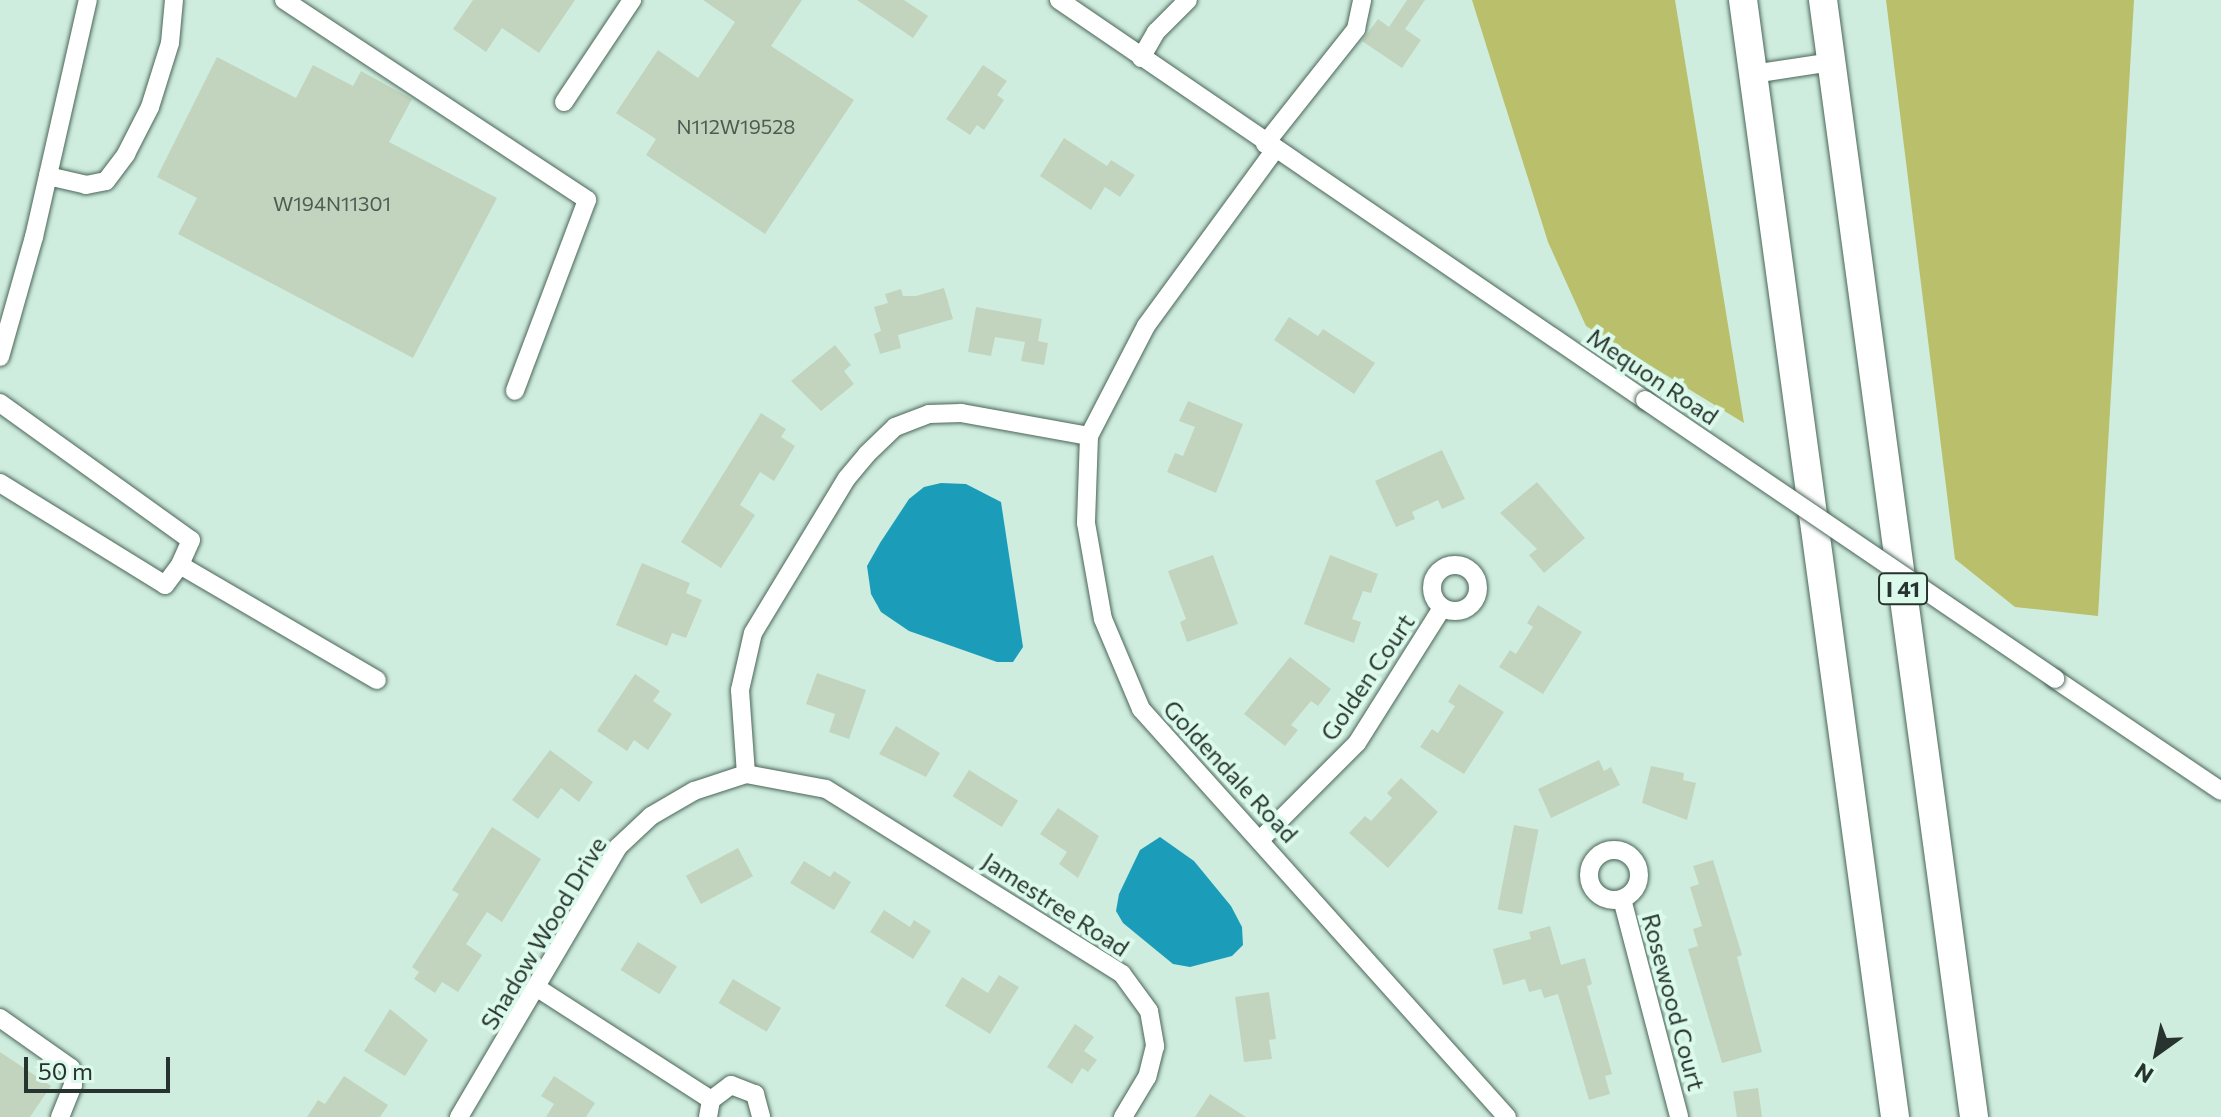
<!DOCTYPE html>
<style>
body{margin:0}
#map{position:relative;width:2221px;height:1117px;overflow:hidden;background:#cfedde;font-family:Commissioner,sans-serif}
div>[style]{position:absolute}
.green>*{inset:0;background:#b9bf6a}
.water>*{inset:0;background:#1b9dba}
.building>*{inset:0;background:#c2d4bd;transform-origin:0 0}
.roads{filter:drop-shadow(0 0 2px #4b665a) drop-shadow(0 0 2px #4b665a)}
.minor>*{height:18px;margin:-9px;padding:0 9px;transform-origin:9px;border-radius:9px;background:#fff}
.minor>.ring{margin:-9px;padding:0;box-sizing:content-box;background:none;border:18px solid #fff;border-radius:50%}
.highway>*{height:28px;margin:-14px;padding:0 14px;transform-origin:14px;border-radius:14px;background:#fff}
.bridges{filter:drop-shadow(0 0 2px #4b665a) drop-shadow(0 0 2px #4b665a)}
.minor-bridge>*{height:18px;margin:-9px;padding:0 9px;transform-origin:9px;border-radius:9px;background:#fff}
span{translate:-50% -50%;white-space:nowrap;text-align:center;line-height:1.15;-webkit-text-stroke:8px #dcfaec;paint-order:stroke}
.number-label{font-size:20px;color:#4e5b52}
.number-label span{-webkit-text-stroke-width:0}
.shield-label span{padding:2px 6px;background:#dcfaec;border:2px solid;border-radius:6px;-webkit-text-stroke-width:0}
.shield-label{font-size:22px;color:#27332e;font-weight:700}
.street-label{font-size:24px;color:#27332e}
.north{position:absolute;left:2117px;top:1013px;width:80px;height:80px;-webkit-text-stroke:6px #dcfaec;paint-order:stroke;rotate:213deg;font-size:22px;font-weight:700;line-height:32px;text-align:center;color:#27332e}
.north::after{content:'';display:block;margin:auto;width:28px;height:36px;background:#27332e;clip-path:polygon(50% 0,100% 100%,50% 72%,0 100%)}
.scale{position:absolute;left:24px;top:1057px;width:146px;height:36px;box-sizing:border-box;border:4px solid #27332e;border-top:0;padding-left:10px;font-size:24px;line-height:28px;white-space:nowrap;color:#27332e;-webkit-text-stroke:6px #dcfaec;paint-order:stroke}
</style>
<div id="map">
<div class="green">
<i style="clip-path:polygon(1472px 0,1675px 0,1744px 423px,1586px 326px,1548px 242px)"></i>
<i style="clip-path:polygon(1886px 0,2134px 0,2098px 616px,2015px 607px,1955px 559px)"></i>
</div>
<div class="water">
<i style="clip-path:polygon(941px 483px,966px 484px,1001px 502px,1023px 647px,1013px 662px,997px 662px,909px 631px,881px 612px,871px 594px,867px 566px,880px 543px,909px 499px,924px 487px)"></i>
<i style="clip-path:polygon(1160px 837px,1194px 861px,1231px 906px,1242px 927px,1243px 945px,1232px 956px,1190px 967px,1173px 964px,1123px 923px,1116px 911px,1119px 894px,1140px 850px)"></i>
</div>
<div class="building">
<i style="clip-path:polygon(473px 0,575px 0,539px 53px,502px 28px,486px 52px,453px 29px)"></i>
<i style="clip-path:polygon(703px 0,802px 0,771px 46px,854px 100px,765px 234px,646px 155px,656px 139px,616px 113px,658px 50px,698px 78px,735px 22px)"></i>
<i style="clip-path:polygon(857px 0,904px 0,928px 16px,913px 38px)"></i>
<i style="clip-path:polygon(1407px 0,1425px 0,1405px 29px,1421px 40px,1402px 68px,1362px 41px,1378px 19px,1389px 27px)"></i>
<i style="clip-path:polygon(217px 57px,296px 98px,313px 65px,353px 86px,361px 71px,412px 99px,389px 142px,497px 198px,413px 358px,178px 234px,197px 198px,157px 177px)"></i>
<i style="clip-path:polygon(983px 65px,1007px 81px,997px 95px,1004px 100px,984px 130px,977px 125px,970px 135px,946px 119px)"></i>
<i style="clip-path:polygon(1064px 138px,1107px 166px,1111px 160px,1135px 175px,1120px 197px,1105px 187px,1091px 210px,1040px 176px)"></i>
<i style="clip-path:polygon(944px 288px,953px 319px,898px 335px,901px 348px,880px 354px,874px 334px,881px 331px,874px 307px,888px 303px,885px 294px,901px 289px,903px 296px,916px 296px)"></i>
<i style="clip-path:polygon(976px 307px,1042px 319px,1038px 341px,1048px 343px,1044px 365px,1021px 361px,1025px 342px,995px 337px,991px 356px,968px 352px)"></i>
<i style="clip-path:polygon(1289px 317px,1318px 336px,1323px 329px,1375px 363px,1354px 394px,1274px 340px)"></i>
<i style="clip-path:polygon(835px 345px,851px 365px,844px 371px,854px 384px,821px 411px,791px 381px)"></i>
<i style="clip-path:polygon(1188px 401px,1243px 424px,1216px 493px,1167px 472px,1175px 453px,1183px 456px,1195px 427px,1179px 421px)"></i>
<i style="clip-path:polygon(761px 413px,786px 429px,781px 437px,795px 446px,774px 481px,760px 472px,740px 505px,755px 515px,721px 568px,681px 542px)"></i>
<i style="clip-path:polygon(1442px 450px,1465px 499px,1442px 509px,1438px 500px,1412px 512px,1415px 519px,1396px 527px,1375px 481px)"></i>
<i style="clip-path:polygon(1537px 482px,1585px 538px,1544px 573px,1529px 555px,1537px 549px,1500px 513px)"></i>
<i style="clip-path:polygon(1213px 555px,1238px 624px,1187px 642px,1180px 622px,1186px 619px,1168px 571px)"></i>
<i style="clip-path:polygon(1330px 555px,1378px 574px,1371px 593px,1363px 591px,1352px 619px,1361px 622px,1354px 643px,1304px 624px)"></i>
<i style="clip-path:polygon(642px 563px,690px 583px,686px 593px,702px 600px,686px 638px,672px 633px,667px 646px,616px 625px)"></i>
<i style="clip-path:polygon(1538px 605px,1582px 632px,1543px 694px,1499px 667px,1510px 650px,1516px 654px,1533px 627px,1527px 623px)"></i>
<i style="clip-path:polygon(1290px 657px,1331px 689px,1318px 706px,1311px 701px,1291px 725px,1298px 730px,1285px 746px,1244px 714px)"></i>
<i style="clip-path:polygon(817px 673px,866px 690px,849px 739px,829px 732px,835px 714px,806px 704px)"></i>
<i style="clip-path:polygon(635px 674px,660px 691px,653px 701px,672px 714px,648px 750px,634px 740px,627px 751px,597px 731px)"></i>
<i style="clip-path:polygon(1459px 684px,1504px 712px,1464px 774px,1420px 747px,1432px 729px,1438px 733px,1455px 706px,1448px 702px)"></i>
<i style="clip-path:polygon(896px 726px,940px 753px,926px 777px,879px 754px)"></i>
<i style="clip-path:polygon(550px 750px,593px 782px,579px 802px,561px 788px,538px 819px,512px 800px)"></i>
<i style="clip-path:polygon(1599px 760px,1604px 771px,1611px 767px,1620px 785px,1551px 818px,1538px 789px)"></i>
<i style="clip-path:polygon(1651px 766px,1684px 773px,1683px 780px,1696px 783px,1687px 820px,1642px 803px)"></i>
<i style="left:969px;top:770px;width:58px;height:31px;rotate:32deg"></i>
<i style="clip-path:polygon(1401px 778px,1438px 812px,1388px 868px,1349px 833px,1365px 816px,1371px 821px,1392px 798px,1387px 793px)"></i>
<i style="clip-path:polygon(1058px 808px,1099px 836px,1078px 878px,1059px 864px,1067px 852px,1040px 834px)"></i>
<i style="left:1514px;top:825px;width:25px;height:86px;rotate:11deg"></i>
<i style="clip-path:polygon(492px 827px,541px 859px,502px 922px,487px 912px,466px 944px,482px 955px,458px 992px,442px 982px,435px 993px,414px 979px,419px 972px,412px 967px,459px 894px,452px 890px)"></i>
<i style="left:738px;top:848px;width:32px;height:59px;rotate:62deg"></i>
<i style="clip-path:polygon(1713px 860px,1742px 955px,1737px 957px,1762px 1052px,1722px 1063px,1688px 949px,1698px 946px,1693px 929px,1702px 926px,1690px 887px,1699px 884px,1693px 866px)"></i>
<i style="clip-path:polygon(804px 861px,830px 877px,834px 871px,851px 882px,834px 910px,790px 883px)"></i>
<i style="clip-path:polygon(884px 910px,910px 927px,914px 920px,931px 931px,913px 959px,870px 932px)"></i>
<i style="clip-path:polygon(1550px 926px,1561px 965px,1585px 958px,1592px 984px,1587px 986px,1612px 1074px,1605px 1076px,1610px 1094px,1589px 1100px,1558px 994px,1544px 998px,1541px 989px,1529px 992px,1525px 979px,1503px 985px,1493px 949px,1531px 939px,1529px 932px)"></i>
<i style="left:638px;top:942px;width:46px;height:33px;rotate:32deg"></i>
<i style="clip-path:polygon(999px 975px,1019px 987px,990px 1034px,945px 1006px,962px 977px,988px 993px)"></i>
<i style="left:733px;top:979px;width:56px;height:28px;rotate:31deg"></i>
<i style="clip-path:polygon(1269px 992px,1276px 1039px,1269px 1040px,1272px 1059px,1244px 1062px,1235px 997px)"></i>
<i style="clip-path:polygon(390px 1009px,428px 1040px,405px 1076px,364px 1051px)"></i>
<i style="clip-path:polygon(1075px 1024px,1094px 1037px,1084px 1051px,1097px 1060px,1088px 1072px,1082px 1068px,1072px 1084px,1047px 1067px)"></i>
<i style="clip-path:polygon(0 1052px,51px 1086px,30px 1117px,0 1117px)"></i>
<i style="clip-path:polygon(344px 1076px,388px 1105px,380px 1117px,307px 1117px,318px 1100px,325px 1104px)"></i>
<i style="clip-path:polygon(554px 1076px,595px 1103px,586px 1117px,546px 1117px,554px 1104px,541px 1096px)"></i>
<i style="left:1758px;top:1088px;width:29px;height:25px;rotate:82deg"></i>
<i style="clip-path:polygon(1210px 1094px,1246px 1117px,1195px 1117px)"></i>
</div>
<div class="roads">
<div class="minor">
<i style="left:284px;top:0;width:363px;rotate:33.4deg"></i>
<i style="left:587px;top:200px;width:204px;rotate:110.7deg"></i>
<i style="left:1059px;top:0;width:710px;rotate:34.32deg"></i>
<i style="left:1141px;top:58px;width:30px;rotate:-60deg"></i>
<i style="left:1156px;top:32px;width:45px;rotate:-45deg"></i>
<i style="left:1753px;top:74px;width:79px;rotate:-8.7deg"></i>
<i style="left:564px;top:102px;width:123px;rotate:-56.3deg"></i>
<i style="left:1265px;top:144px;width:147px;rotate:-51.6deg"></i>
<i style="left:1356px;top:29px;width:30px;rotate:-78deg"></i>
<i style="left:1274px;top:151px;width:217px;rotate:126.2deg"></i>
<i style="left:1146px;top:326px;width:124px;rotate:117.4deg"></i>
<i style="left:1089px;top:436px;width:87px;rotate:92deg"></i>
<i style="left:1086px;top:523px;width:97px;rotate:80deg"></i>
<i style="left:1103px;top:619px;width:98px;rotate:67.1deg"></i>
<i style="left:1141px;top:709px;width:548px;rotate:48.11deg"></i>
<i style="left:48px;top:176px;width:39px;rotate:13deg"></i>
<i style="left:86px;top:185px;width:20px;rotate:-11deg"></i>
<i style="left:106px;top:181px;width:34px;rotate:-53deg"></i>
<i style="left:126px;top:154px;width:53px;rotate:-62.9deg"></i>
<i style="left:150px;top:107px;width:67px;rotate:-72.6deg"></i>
<i style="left:170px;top:43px;width:43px;rotate:-84.7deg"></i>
<i style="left:0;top:357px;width:125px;rotate:-74.2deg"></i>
<i style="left:34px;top:237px;width:243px;rotate:-77.2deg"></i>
<i style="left:0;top:403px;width:235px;rotate:35.7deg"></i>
<i style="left:191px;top:540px;width:27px;rotate:114deg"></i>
<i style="left:0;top:483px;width:194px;rotate:31.7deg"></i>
<i style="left:165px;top:585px;width:25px;rotate:-53deg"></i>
<i style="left:180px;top:565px;width:228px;rotate:30.3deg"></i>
<i class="ring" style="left:1432px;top:565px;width:28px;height:28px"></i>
<i style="left:2055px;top:679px;width:200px;rotate:34deg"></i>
<i style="left:746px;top:774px;width:84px;rotate:-94.1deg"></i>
<i style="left:740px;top:690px;width:58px;rotate:-77.2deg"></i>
<i style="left:753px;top:633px;width:181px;rotate:-58.8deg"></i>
<i style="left:847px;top:478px;width:31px;rotate:-50deg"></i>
<i style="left:867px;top:454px;width:39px;rotate:-44deg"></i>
<i style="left:895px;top:427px;width:36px;rotate:-21deg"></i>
<i style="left:929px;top:414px;width:32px;rotate:-2deg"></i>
<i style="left:961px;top:413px;width:130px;rotate:10.2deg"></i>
<i style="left:1262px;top:838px;width:134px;rotate:-45deg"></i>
<i style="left:1357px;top:743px;width:160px;rotate:-57.8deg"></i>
<i class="ring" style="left:1589px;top:850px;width:32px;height:32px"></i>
<i style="left:1622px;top:899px;width:225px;rotate:75.3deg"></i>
<i style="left:539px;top:989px;width:205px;rotate:32.8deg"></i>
<i style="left:0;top:1018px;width:87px;rotate:35.2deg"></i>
<i style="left:71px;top:1068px;width:17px;rotate:83deg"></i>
<i style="left:73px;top:1085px;width:35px;rotate:112deg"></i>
<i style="left:459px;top:1117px;width:313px;rotate:-59.5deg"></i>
<i style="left:618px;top:847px;width:45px;rotate:-43.2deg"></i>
<i style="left:651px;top:816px;width:50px;rotate:-30.2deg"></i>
<i style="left:694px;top:791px;width:55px;rotate:-18.1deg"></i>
<i style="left:746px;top:774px;width:81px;rotate:10.6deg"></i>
<i style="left:826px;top:789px;width:349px;rotate:32deg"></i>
<i style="left:1122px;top:974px;width:46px;rotate:53.9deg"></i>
<i style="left:1149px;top:1011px;width:36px;rotate:80deg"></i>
<i style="left:1155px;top:1046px;width:32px;rotate:104deg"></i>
<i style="left:1147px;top:1077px;width:47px;rotate:121deg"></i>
<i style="left:708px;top:1117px;width:17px;rotate:-80deg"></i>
<i style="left:711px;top:1100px;width:25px;rotate:-37deg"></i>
<i style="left:731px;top:1085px;width:26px;rotate:21deg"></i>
<i style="left:755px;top:1094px;width:24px;rotate:75deg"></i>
</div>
<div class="highway">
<i style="left:1743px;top:0;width:1127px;rotate:82.25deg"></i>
<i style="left:1823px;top:0;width:1127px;rotate:82.3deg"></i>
</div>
</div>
<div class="bridges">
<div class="minor-bridge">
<i style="left:1645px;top:400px;width:496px;rotate:34.2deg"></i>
</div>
</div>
<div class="number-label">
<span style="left:736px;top:126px">N112W19528</span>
<span style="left:332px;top:203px">W194N11301</span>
</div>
<div class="shield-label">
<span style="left:1903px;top:589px">I 41</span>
</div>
<div class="street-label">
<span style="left:1653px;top:376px;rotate:34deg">Mequon Road</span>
<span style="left:1367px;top:677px;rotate:-56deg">Golden Court</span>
<span style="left:1231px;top:771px;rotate:47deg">Goldendale Road</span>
<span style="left:1056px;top:904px;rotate:33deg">Jamestree Road</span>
<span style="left:543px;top:933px;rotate:-59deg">Shadow Wood Drive</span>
<span style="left:1674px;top:1002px;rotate:75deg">Rosewood Court</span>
</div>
<div class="north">N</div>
<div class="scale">50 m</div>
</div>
